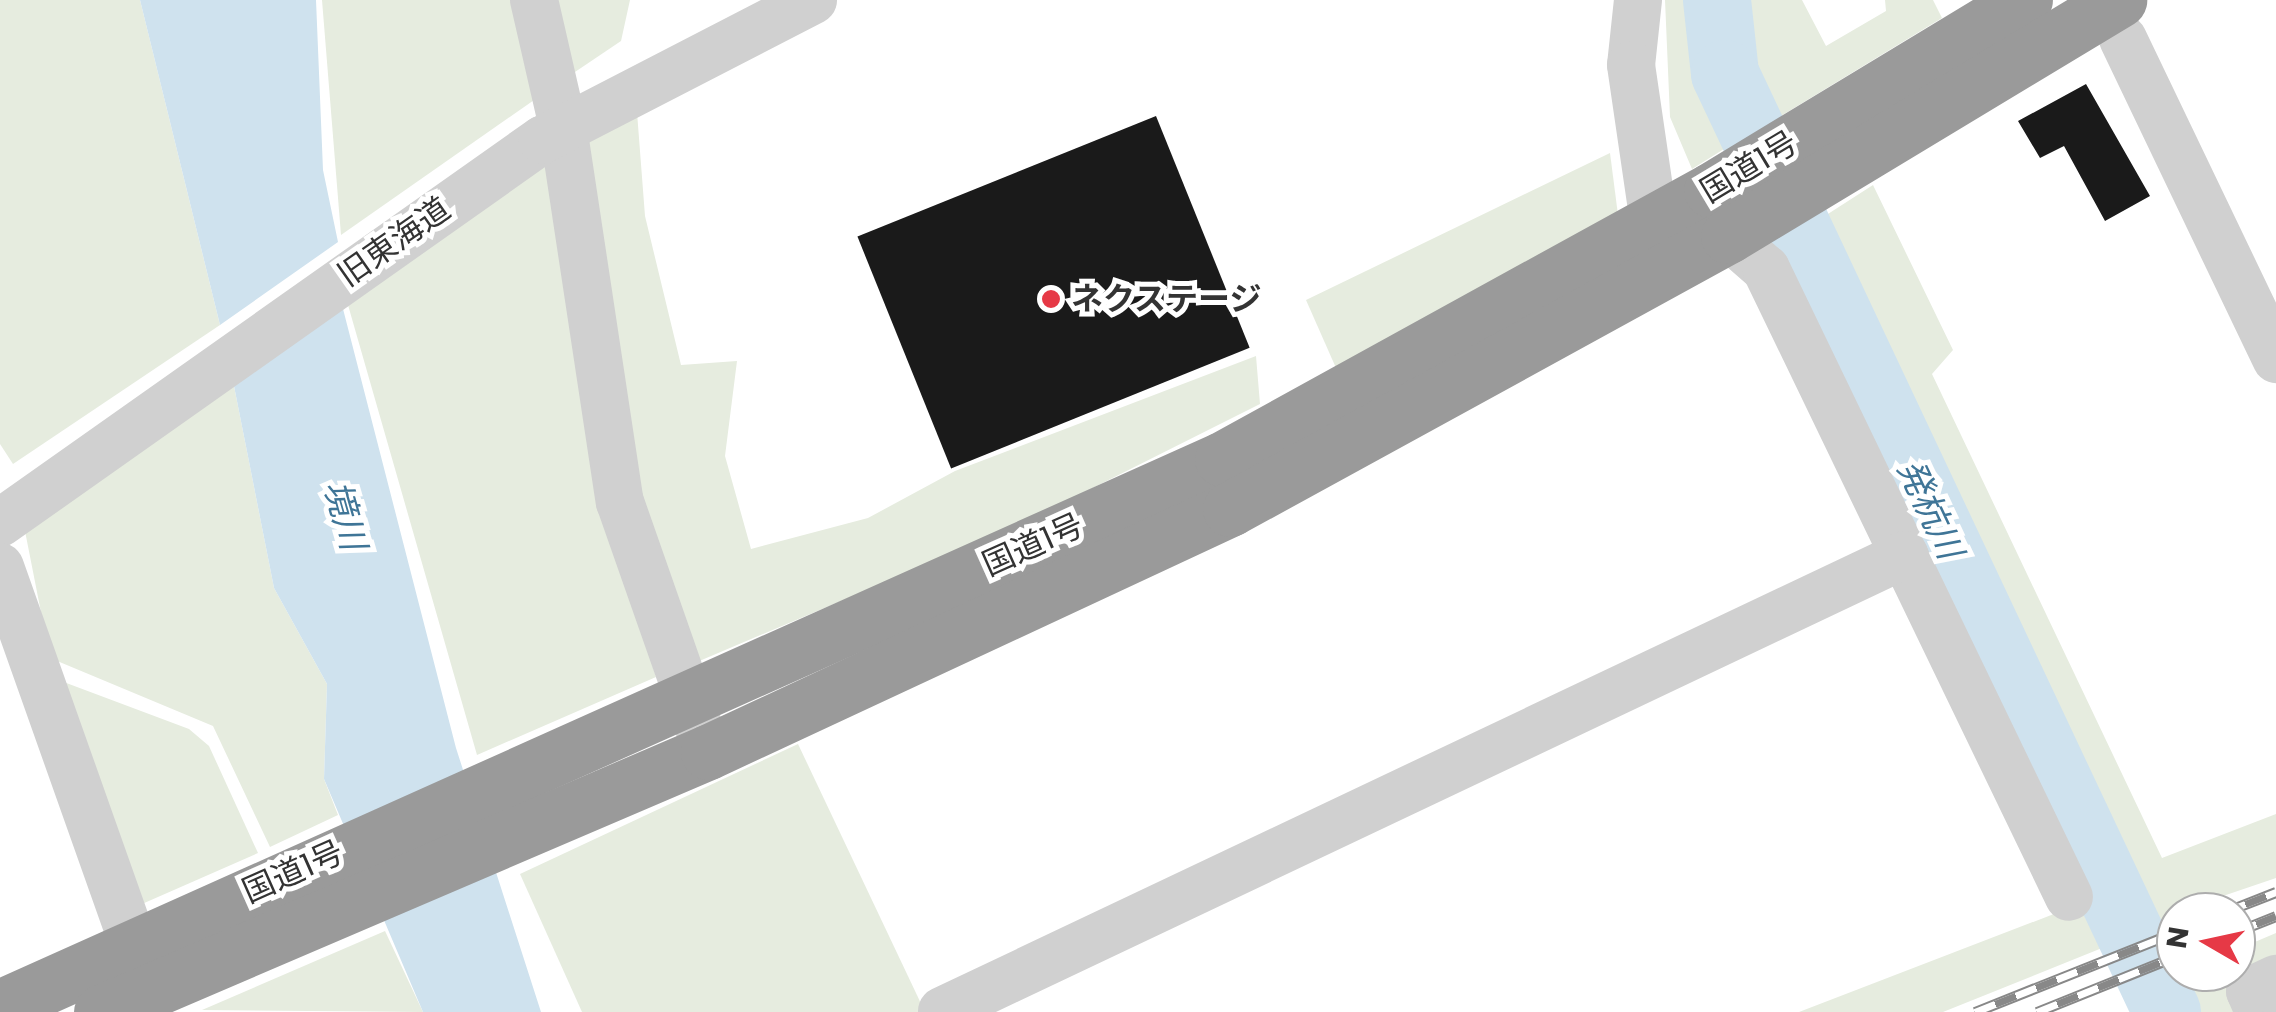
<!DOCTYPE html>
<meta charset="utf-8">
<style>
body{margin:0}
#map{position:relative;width:2276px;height:1012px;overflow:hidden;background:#fff;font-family:Poppins,"Noto Sans JP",sans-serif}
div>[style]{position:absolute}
.green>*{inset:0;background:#e6ecdf}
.water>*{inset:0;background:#cfe2ee}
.river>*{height:68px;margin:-34px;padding:0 34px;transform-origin:34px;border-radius:34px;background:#cfe2ee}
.building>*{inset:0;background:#1a1a1a;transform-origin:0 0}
.minor>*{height:48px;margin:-24px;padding:0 24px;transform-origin:24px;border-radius:24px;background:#d0d0d0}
.highway>*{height:55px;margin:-27.5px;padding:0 27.5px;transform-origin:27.5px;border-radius:27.5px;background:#9a9a9a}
.rail>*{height:11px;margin-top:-5.5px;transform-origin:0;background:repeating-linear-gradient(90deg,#fff 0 22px,#888 0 44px);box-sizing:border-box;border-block:2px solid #888}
.dots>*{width:28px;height:28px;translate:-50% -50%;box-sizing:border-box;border:5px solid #fff;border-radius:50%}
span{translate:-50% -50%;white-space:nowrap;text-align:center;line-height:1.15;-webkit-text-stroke:10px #fff;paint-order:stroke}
.street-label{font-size:32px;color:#333}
.poi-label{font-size:32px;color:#333;font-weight:700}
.left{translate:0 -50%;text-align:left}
.water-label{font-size:35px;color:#3f7597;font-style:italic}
.north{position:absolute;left:2156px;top:892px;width:100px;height:100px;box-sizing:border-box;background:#fff;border:2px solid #adadad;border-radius:50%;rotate:279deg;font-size:28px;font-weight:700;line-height:40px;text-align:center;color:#333}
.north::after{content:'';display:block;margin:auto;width:35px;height:45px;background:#e63946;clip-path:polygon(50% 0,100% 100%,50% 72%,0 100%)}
</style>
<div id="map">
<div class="green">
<i style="clip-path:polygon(0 0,140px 0,220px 325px,13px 464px,0 444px)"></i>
<i style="clip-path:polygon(322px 0,517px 0,537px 98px,341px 235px)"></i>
<i style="clip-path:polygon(555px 0,630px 0,621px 41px,572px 74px)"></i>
<i style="clip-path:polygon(1665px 0,1701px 0,1710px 76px,1732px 144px,1692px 169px,1670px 117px)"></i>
<i style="clip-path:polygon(1728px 0,1802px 0,1826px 46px,1886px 11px,1885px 0,1933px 0,1942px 18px,1761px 128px)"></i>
<i style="clip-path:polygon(636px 99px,645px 216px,681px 365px,737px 361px,725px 456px,751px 549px,868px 518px,955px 471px,1256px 356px,1260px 404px,1013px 528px,697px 662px,634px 486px,585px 141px)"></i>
<i style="clip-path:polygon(1610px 153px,1618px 215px,1336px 368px,1306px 300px)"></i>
<i style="clip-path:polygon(548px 164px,603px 502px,656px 677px,477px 755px,348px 305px)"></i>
<i style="clip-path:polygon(1873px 185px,1953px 350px,1932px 374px,2162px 858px,2276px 814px,2276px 878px,2176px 912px,2156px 929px,1817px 221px)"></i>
<i style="clip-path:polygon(1787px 244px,2112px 944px,1943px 1012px,1799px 1012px,2059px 912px,1743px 263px)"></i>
<i style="clip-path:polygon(233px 381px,274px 588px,327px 684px,324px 779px,338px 815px,270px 847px,213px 726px,50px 658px,24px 526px)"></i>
<i style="clip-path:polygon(53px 678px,189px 729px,209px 746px,258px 853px,142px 904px)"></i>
<i style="clip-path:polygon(798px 744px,925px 1012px,582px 1012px,520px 874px)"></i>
<i style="clip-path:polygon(385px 931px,423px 1012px,202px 1010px)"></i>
<i style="clip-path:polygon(2276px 933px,2276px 1012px,2186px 1012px,2171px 979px,2236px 972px,2236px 950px)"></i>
</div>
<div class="water">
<i style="clip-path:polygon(140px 0,316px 0,323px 170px,338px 242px,220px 325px)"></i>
<i style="clip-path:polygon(342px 305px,456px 748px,541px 1012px,423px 1012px,324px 779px,327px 684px,274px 588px,233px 381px)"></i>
</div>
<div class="river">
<i style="left:1717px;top:0;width:74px;rotate:83.8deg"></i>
<i style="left:1725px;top:74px;width:1037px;rotate:64.77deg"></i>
</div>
<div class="building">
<i style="clip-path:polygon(2086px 84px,2150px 196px,2105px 221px,2064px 146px,2040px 158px,2018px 121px)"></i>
<i style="left:1156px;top:116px;width:250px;height:322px;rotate:68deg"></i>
</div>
<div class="minor">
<i style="left:534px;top:0;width:130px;rotate:77.1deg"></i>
<i style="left:563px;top:127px;width:379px;rotate:81.4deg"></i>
<i style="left:620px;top:502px;width:242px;rotate:70.7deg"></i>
<i style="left:1638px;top:0;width:65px;rotate:96.1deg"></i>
<i style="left:1631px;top:65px;width:159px;rotate:81.7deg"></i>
<i style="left:2123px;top:39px;width:355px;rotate:64.4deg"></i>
<i style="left:1728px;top:236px;width:50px;rotate:41deg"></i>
<i style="left:1766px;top:269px;width:697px;rotate:64.24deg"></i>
<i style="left:0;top:523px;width:664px;rotate:-35.25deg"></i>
<i style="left:542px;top:140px;width:305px;rotate:-27.3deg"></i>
<i style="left:0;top:567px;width:405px;rotate:70.5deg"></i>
<i style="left:942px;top:1011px;width:1065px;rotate:-25.36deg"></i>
<i style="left:2259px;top:1012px;width:23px;rotate:-113deg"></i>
<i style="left:2250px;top:991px;width:29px;rotate:-25deg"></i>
</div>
<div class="highway">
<i style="left:0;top:1007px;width:1339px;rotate:-24.15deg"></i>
<i style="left:1222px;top:459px;width:558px;rotate:-28.82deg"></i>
<i style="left:1711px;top:190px;width:367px;rotate:-31.2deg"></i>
<i style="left:101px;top:1012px;width:660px;rotate:-23.19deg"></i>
<i style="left:708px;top:752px;width:576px;rotate:-24.96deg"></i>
<i style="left:1230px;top:509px;width:568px;rotate:-28.73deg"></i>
<i style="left:1728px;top:236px;width:457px;rotate:-31.1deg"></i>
</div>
<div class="rail">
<i style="left:2225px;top:912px;width:55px;rotate:-21.4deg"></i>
<i style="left:2236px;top:932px;width:43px;rotate:-21.8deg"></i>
<i style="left:1975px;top:1012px;width:216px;rotate:-21.7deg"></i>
<i style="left:2037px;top:1012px;width:150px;rotate:-21.9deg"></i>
</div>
<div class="dots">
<i style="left:1051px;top:299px;background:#e63946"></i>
</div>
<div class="street-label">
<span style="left:1749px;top:167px;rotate:-31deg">国道1号</span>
<span style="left:394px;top:242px;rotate:-35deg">旧東海道</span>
<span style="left:1033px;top:545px;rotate:-24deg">国道1号</span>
<span style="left:293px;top:872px;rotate:-24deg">国道1号</span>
</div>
<div class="poi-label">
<span class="left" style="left:1071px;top:299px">ネクステージ</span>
</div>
<div class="water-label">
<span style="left:1930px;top:509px;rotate:65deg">発杭川</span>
<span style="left:345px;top:515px;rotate:74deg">境川</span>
</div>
<div class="north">N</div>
</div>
